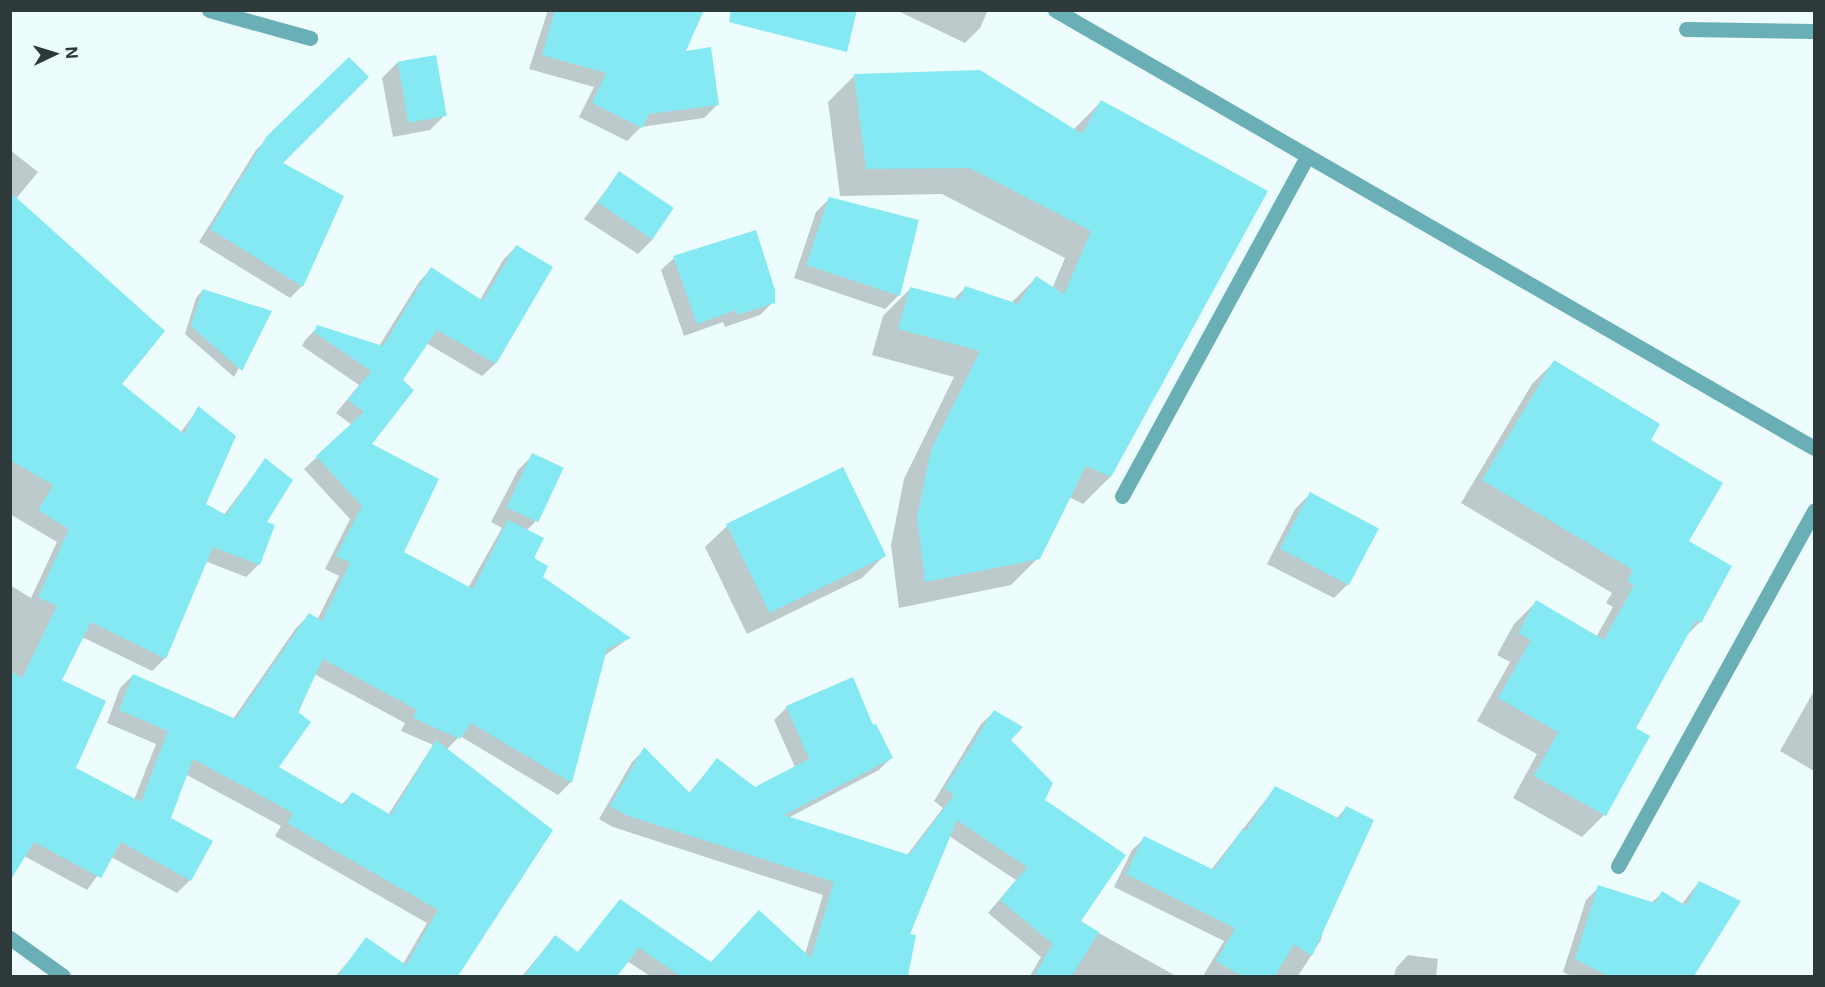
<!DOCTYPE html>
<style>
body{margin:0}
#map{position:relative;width:1825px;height:987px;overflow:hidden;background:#edfdfe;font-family:Inter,sans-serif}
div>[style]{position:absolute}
.shadow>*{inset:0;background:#0003}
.building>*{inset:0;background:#84e9f2;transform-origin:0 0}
.minor>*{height:15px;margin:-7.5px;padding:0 7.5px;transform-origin:7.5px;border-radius:7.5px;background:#6bafb6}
span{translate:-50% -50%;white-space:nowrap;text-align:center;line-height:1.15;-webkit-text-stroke:4.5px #edfdfe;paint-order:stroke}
.frame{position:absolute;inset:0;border:12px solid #2e3939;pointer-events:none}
.north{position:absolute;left:24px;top:24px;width:60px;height:60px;-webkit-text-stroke:4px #edfdfe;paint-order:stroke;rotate:86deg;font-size:16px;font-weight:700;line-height:24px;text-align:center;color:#2e3939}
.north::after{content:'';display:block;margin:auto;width:21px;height:27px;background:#2e3939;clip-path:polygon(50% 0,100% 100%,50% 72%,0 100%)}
</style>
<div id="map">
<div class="shadow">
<i style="clip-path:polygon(548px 10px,597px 10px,684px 53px,718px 104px,704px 118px,641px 127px,627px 141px,579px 117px,594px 87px,529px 69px)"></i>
<i style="clip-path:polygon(896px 10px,988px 10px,980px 28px,965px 43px)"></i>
<i style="clip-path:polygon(349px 59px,281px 163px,302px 286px,290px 298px,199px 242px,256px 150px)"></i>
<i style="clip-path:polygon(397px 63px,445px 115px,430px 130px,393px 137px,382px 78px)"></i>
<i style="clip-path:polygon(855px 75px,1073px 130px,1101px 102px,1266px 192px,1110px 477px,1083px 504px,1069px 497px,1038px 558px,1011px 585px,899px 608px,891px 545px,904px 479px,954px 377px,872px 355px,883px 316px,910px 289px,953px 300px,965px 288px,1011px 303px,1036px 278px,1052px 289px,1065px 258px,942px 194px,840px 196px,828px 102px)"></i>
<i style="clip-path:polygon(10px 150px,38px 172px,10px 206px)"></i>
<i style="clip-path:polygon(619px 173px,653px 239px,638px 254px,584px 219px)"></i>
<i style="clip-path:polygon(829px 199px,899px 295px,885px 309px,794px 278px,816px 212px)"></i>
<i style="clip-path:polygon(755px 232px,773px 302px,760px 315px,725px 327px,723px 322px,684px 336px,661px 270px,674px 258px)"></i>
<i style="clip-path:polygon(evenodd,516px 247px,551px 268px,495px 364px,482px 376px,426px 343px,401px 380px,370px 444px,402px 552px,468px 588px,502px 528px,491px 522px,518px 470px,533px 455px,535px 522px,526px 531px,541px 577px,629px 638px,604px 656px,571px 782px,558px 795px,460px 736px,446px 750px,551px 830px,456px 976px,336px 976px,367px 939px,403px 964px,427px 923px,275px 836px,281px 826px,185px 774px,169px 819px,190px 880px,177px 893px,111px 857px,87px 890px,24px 856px,10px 878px,10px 585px,31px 598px,57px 542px,10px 514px,10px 283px,119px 384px,180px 433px,199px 408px,204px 505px,223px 516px,265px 460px,265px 523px,259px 564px,246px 577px,205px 561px,165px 658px,152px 671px,82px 637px,60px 681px,74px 769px,134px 800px,156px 744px,107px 723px,120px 688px,133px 675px,233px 719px,296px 628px,309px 615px,317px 620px,339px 576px,325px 569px,350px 519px,304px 469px,352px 425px,336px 413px,359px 385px,302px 346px,305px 340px,318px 327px,379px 346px,419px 282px,431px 269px,480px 300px,503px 260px,516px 247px,314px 674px,405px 723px,401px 731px,433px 745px,388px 815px,352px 794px,341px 805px,277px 767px,314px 674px)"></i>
<i style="clip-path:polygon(203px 290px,270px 312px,234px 377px,185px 334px,196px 298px)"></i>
<i style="clip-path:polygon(1554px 362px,1649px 440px,1687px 542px,1700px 622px,1685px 637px,1634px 729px,1648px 736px,1604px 815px,1582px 837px,1513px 798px,1537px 754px,1477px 721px,1510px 662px,1497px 655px,1514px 624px,1536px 602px,1596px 637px,1613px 607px,1606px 603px,1612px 593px,1461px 503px,1532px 384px)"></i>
<i style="clip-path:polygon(1310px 494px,1349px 583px,1334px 598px,1267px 564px,1295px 509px)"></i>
<i style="clip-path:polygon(727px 526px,884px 556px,862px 578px,747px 634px,705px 547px)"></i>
<i style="clip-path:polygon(1814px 691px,1814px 771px,1780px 751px)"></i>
<i style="clip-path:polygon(787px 707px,872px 727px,892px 757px,879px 770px,788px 818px,907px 855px,943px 808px,934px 801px,981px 724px,994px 712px,1043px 800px,1079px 922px,1176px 976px,1030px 976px,1041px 957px,988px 913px,1016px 880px,949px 836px,908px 935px,915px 936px,906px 976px,650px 976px,627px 961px,615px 976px,522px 976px,555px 937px,577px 953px,620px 901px,711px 963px,805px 954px,823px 895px,613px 827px,599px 819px,632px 762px,644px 750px,688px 794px,717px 760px,754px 789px,795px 767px,774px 720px)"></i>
<i style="clip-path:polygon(1275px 788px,1336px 819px,1346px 808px,1321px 940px,1298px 976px,1203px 976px,1224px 941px,1114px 887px,1132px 850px,1145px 838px,1211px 870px)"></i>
<i style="clip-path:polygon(1699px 882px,1739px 902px,1692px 976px,1571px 976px,1563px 972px,1586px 900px,1599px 887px,1651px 903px,1662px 893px,1681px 905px)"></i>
<i style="clip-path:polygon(1408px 955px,1438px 959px,1436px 976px,1394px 976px,1396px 968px)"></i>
</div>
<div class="building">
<i style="clip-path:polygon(555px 10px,704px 10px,686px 51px,711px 47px,719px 105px,649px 114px,642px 128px,592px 103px,606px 73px,542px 55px)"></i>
<i style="clip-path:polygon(731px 10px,857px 10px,847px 52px,729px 22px)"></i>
<i style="left:436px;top:55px;width:62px;height:39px;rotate:80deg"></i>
<i style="clip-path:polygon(349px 57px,369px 77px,283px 163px,344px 196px,303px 287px,210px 229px,267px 136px)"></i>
<i style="clip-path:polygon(980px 70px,1082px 134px,1101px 100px,1268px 191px,1111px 477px,1086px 466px,1040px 559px,925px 582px,917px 517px,931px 450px,980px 351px,898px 329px,910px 287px,960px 300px,965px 286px,1018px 304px,1036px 276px,1064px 294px,1091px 231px,970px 168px,866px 169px,854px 74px)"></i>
<i style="left:619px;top:171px;width:66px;height:38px;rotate:34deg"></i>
<i style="clip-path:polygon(10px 192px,165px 331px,122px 384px,184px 434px,198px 406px,236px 436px,206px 504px,226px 515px,265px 458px,293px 480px,267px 522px,275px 525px,260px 565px,213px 547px,166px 659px,91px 622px,62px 680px,106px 701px,76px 768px,141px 802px,168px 731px,119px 710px,133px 674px,236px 719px,309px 613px,322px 621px,350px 563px,336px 556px,362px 506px,316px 456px,364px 412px,348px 400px,371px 371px,314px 332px,317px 325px,383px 346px,431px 267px,483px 301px,516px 245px,553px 267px,496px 364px,437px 330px,403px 380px,414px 390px,372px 444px,439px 479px,404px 552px,473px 589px,508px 520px,544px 538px,534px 558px,548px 566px,543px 577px,631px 638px,607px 649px,572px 783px,471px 723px,460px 739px,413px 718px,417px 710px,323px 659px,298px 712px,311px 722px,279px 767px,344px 805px,352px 792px,391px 815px,436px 740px,553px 830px,458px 976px,338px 976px,366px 937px,406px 965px,438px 910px,287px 823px,293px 813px,193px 759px,171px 818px,213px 841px,191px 881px,121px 842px,101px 878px,34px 842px,10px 881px,10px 671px,22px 678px,57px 606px,38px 597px,69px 529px,38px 510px,53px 485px,10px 460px)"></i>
<i style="clip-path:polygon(829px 197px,919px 220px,900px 296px,806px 265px)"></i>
<i style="clip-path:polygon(756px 230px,775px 290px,775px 303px,737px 315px,736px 310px,697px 324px,673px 256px)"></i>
<i style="clip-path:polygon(203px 289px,272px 311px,242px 371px,191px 326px)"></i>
<i style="clip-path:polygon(1554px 360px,1660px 424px,1651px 440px,1723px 483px,1689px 541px,1732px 566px,1701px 623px,1696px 620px,1636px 728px,1650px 736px,1606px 816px,1534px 776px,1558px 732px,1498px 698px,1531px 640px,1518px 633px,1536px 600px,1604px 640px,1634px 585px,1627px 581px,1633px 570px,1482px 480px)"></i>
<i style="left:532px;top:453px;width:35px;height:60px;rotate:25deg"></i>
<i style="left:843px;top:467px;width:99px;height:130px;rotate:64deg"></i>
<i style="left:1310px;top:492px;width:78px;height:64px;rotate:28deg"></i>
<i style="clip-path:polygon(853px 677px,873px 725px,876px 724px,893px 758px,784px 815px,909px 855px,954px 795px,945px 788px,994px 710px,1023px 727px,1011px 740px,1053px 783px,1045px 800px,1126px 855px,1081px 921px,1099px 932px,1072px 976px,1034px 976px,1053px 944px,1000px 900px,1027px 867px,957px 820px,910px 934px,916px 935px,908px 976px,680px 976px,639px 948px,617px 976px,524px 976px,555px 935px,578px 952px,620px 899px,711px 962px,759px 910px,811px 958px,834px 882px,626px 815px,610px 806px,644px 747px,690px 793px,717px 758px,755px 787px,809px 759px,786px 706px)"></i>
<i style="clip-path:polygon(1275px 786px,1340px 819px,1346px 806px,1374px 820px,1312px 956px,1294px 944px,1275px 976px,1242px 976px,1216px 961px,1235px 928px,1126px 874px,1144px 836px,1214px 870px,1243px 828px,1246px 831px)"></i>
<i style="clip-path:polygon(1699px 881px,1741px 901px,1694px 976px,1608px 976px,1575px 959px,1598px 885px,1655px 903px,1662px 891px,1686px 906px)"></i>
</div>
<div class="minor">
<i style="left:209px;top:10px;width:105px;rotate:15.5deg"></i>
<i style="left:1055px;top:10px;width:876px;rotate:29.99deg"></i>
<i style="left:1686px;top:29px;width:128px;rotate:0.9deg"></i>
<i style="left:1122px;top:496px;width:385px;rotate:-61.4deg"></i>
<i style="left:1618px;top:866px;width:406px;rotate:-61.1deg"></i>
<i style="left:10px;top:938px;width:65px;rotate:35.6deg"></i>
</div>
<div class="frame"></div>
<div class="north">N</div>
</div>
